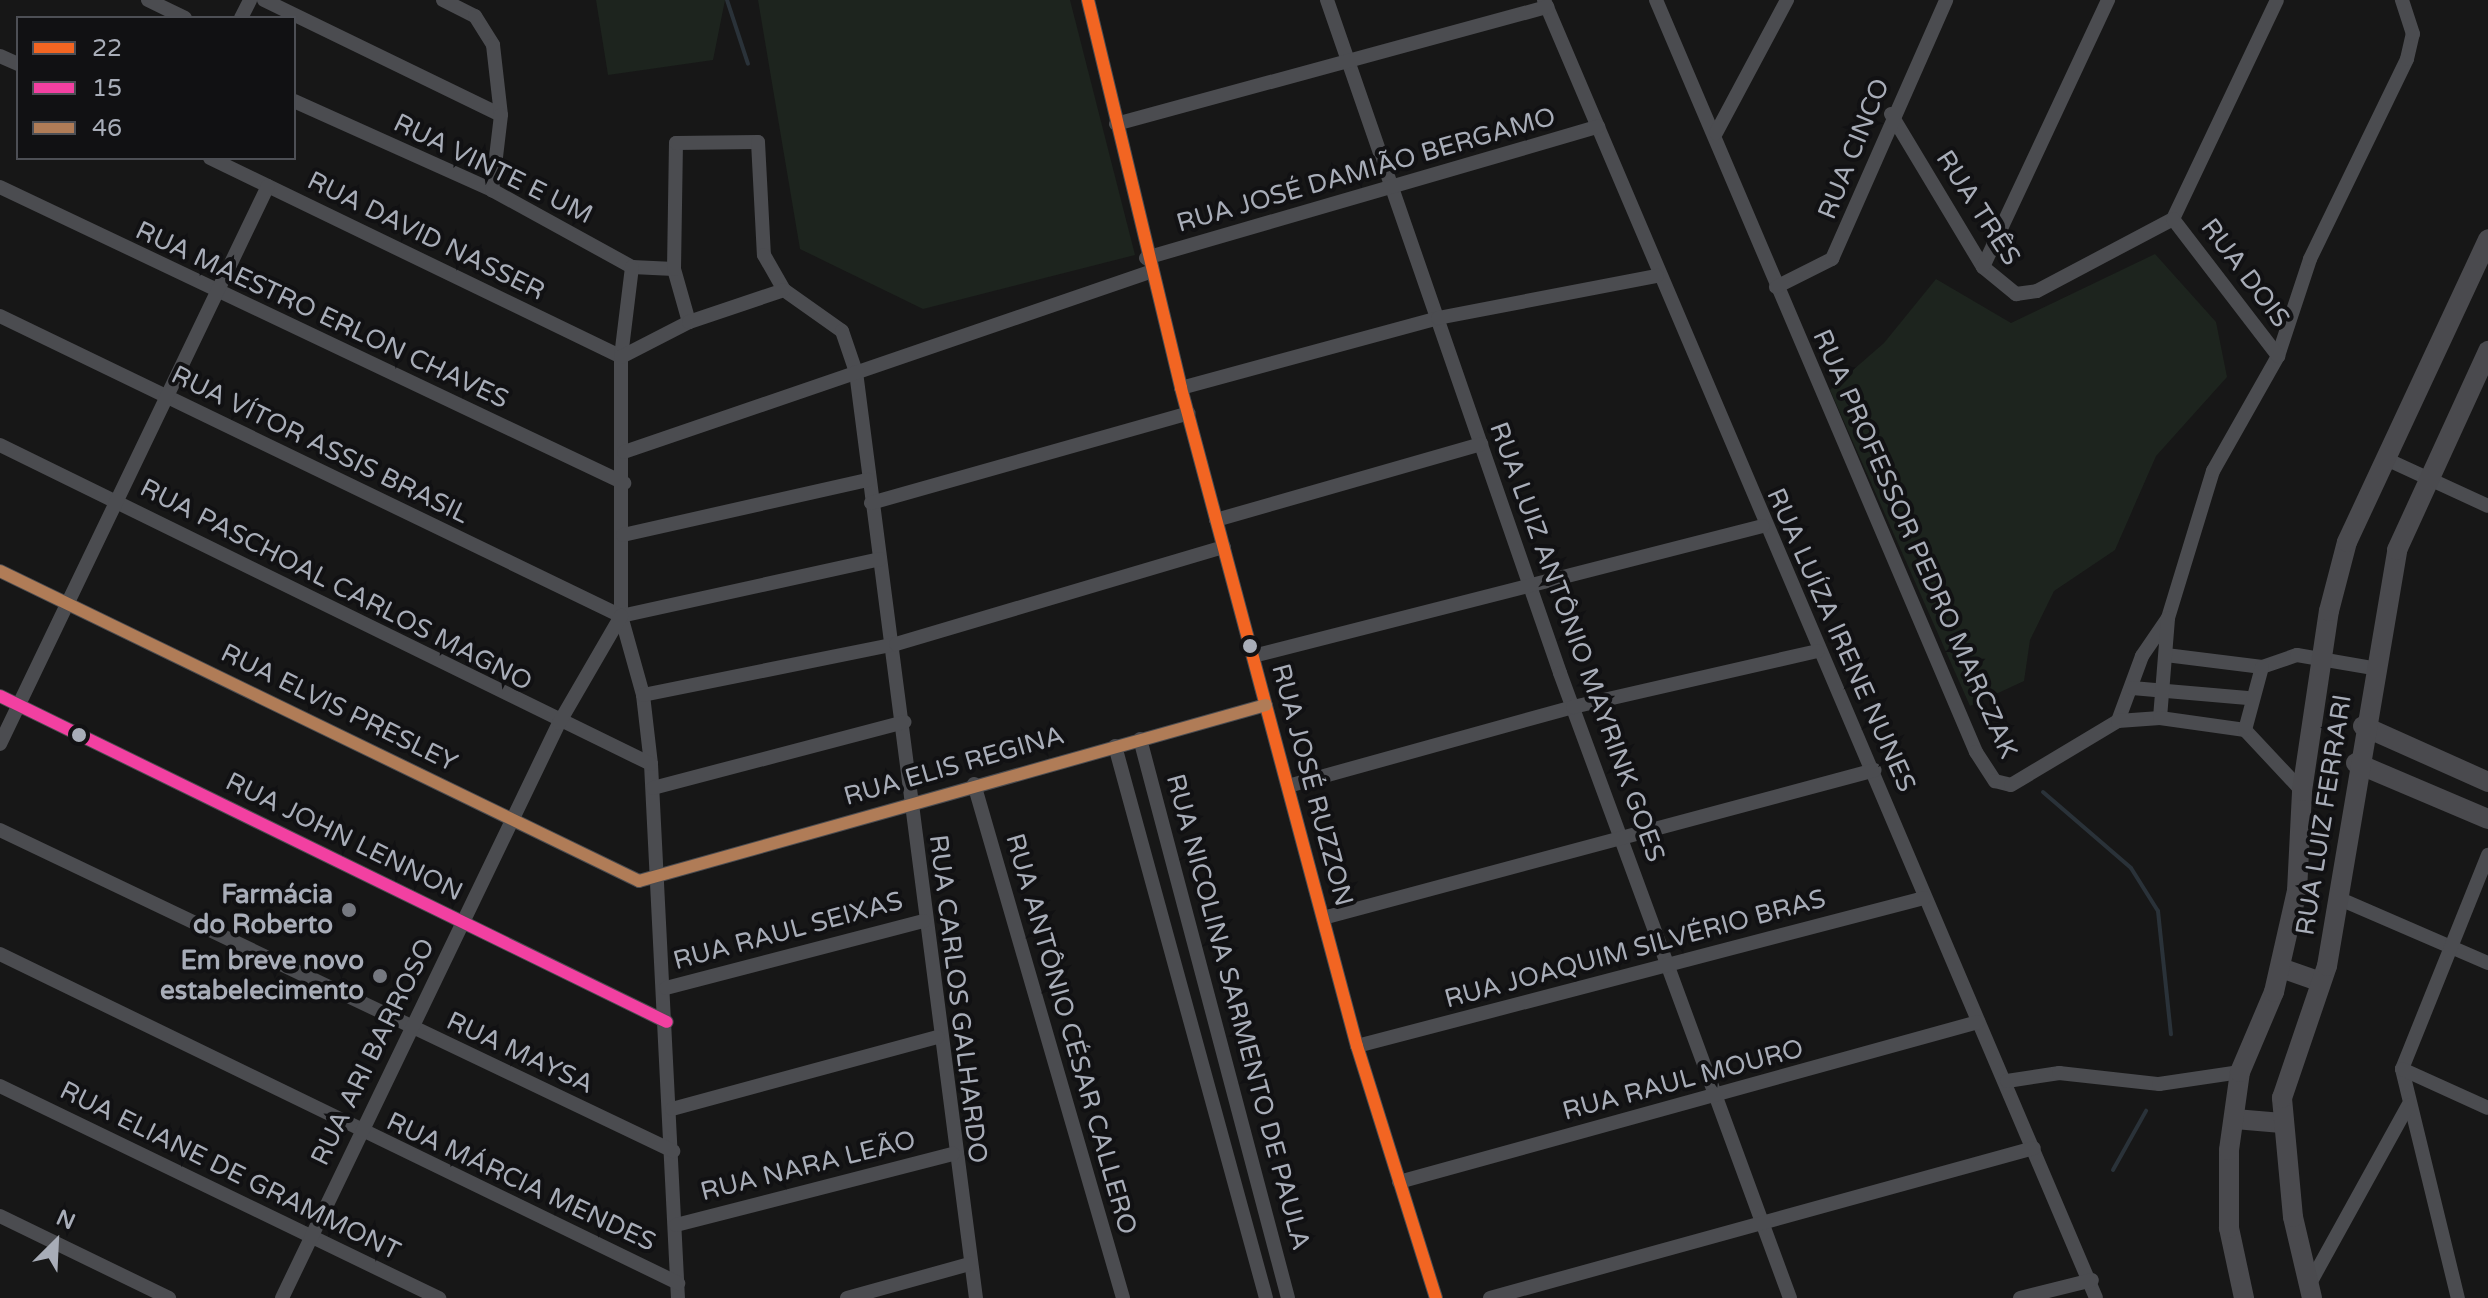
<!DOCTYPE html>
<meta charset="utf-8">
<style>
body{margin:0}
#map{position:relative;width:2488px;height:1298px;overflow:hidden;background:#171717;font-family:"Varela Round",sans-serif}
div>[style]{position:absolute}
.green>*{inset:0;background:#1d241e}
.stream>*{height:4px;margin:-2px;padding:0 2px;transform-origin:2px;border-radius:2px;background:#2a3239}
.street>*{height:14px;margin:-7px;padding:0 7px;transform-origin:7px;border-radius:7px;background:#4b4c50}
.secondary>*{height:20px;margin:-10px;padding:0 10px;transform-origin:10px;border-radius:10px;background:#4a4a4e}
.bus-1>*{height:12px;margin:-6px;padding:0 6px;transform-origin:6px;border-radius:6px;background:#f26522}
.bus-2>*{height:12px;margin:-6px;padding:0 6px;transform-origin:6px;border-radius:6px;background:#f240a1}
.bus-3>*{height:12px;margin:-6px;padding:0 6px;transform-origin:6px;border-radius:6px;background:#b07c57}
.dots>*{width:22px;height:22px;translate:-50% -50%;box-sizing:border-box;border:4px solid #111113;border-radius:50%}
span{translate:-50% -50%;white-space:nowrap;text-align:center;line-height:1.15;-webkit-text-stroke:8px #111113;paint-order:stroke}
.street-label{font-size:26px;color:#a8adb8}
.poi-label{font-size:26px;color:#a8adb8;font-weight:700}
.right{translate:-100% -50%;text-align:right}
.legend{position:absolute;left:16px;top:16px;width:280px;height:144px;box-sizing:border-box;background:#111113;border:2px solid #4d4f55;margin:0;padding:10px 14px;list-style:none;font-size:24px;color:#a8adb8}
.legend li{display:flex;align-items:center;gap:16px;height:40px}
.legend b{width:40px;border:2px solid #4d4f55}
.north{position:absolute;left:16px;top:1202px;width:80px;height:80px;-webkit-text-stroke:6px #111113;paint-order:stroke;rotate:24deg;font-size:22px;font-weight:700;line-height:32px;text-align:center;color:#a8adb8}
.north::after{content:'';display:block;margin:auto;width:28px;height:36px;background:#a8adb8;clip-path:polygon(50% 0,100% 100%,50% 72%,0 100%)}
</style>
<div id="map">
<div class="green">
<i style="clip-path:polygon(596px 0,725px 0,713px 60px,608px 75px)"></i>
<i style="clip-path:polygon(758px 0,1070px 0,1135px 255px,923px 309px,800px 249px)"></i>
<i style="clip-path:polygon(2155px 254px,2216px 322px,2227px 377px,2156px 456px,2115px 550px,2054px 591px,2030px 640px,2024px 681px,1970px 706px,1830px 390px,1884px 343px,1936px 279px,2011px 323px)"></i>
</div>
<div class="stream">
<i style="left:727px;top:0;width:67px;rotate:71.8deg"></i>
<i style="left:2043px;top:792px;width:116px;rotate:40.8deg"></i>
<i style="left:2131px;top:868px;width:51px;rotate:57.9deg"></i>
<i style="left:2158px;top:911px;width:124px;rotate:84deg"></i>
<i style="left:2113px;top:1170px;width:68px;rotate:-60.8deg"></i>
</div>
<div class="street">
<i style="left:148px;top:0;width:41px;rotate:25.9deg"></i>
<i style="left:264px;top:0;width:263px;rotate:25.9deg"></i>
<i style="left:443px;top:0;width:36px;rotate:27deg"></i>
<i style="left:475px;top:16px;width:34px;rotate:58deg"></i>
<i style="left:493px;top:45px;width:70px;rotate:83.5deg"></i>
<i style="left:501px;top:115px;width:76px;rotate:96.8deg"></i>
<i style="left:1088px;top:0;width:399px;rotate:76.5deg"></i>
<i style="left:1181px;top:388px;width:681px;rotate:75.03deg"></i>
<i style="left:1357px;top:1046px;width:264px;rotate:72.6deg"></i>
<i style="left:1327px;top:0;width:712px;rotate:70.9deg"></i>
<i style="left:1560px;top:673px;width:666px;rotate:69.8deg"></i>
<i style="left:1544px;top:0;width:1410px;rotate:66.96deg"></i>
<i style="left:1656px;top:0;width:817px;rotate:66.95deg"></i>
<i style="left:1976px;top:752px;width:35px;rotate:57deg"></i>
<i style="left:1995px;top:781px;width:16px;rotate:14deg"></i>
<i style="left:2011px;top:785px;width:125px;rotate:-30.9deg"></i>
<i style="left:2118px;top:721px;width:69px;rotate:-69.7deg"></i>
<i style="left:2142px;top:656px;width:46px;rotate:-55.6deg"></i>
<i style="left:2168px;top:618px;width:154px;rotate:-73deg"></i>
<i style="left:2213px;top:471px;width:132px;rotate:-60.5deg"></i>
<i style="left:2278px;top:356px;width:102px;rotate:-71.7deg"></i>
<i style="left:2310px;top:259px;width:222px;rotate:-64.1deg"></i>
<i style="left:2407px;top:59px;width:26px;rotate:-77deg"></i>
<i style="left:2413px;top:34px;width:36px;rotate:-108deg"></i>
<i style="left:241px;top:18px;width:20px;rotate:-63deg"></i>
<i style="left:0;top:56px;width:20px;rotate:24deg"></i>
<i style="left:294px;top:101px;width:217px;rotate:24.2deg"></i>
<i style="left:492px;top:190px;width:160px;rotate:28.8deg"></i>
<i style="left:632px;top:267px;width:42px;rotate:2.7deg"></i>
<i style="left:1891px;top:114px;width:179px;rotate:59deg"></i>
<i style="left:1983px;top:267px;width:43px;rotate:39.3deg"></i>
<i style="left:2016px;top:294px;width:21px;rotate:-8deg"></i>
<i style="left:2037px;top:291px;width:154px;rotate:-27.9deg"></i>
<i style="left:1116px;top:124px;width:447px;rotate:-15.2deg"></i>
<i style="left:1716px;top:133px;width:151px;rotate:-61.9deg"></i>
<i style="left:210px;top:158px;width:457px;rotate:25.8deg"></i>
<i style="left:0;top:187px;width:691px;rotate:25.38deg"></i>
<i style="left:2173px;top:219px;width:242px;rotate:-64.6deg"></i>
<i style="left:2173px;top:219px;width:173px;rotate:52.5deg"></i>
<i style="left:1146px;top:258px;width:471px;rotate:-16.2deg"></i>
<i style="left:632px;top:267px;width:91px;rotate:97deg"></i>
<i style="left:621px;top:357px;width:259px;rotate:90deg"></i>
<i style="left:621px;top:616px;width:82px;rotate:74.4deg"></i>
<i style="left:643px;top:695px;width:69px;rotate:83.4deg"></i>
<i style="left:651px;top:764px;width:535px;rotate:87.11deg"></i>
<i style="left:1983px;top:267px;width:295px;rotate:-64.9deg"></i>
<i style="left:1776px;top:287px;width:63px;rotate:-26.6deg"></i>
<i style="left:1832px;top:259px;width:283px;rotate:-66.2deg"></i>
<i style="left:0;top:316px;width:690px;rotate:25.78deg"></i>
<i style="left:689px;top:322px;width:55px;rotate:-105.8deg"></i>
<i style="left:674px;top:269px;width:126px;rotate:-89.1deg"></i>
<i style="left:676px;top:143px;width:82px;rotate:-0.7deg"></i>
<i style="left:758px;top:142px;width:113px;rotate:87deg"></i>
<i style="left:764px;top:255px;width:40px;rotate:60.3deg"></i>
<i style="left:784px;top:290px;width:71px;rotate:35.3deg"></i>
<i style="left:842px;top:331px;width:43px;rotate:71.1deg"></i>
<i style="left:856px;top:372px;width:934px;rotate:82.62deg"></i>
<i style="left:621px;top:357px;width:76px;rotate:-27.2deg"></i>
<i style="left:689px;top:322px;width:100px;rotate:-18.6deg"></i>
<i style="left:1181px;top:388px;width:266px;rotate:-15.2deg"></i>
<i style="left:1438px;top:318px;width:223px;rotate:-10.9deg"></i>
<i style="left:0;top:445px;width:725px;rotate:26.11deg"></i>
<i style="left:624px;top:452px;width:556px;rotate:-18.89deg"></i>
<i style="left:2386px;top:459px;width:112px;rotate:24.7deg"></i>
<i style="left:871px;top:503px;width:330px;rotate:-15.8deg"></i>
<i style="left:1216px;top:520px;width:276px;rotate:-16deg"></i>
<i style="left:623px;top:535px;width:251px;rotate:-12.7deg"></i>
<i style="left:0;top:571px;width:710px;rotate:25.88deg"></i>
<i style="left:639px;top:881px;width:651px;rotate:-15.68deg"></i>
<i style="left:621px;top:616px;width:265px;rotate:-12.4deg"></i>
<i style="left:2166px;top:655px;width:97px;rotate:7.1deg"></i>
<i style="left:2262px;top:667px;width:37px;rotate:-19deg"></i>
<i style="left:2297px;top:655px;width:76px;rotate:9.8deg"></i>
<i style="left:1253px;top:656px;width:526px;rotate:-14.3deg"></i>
<i style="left:2132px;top:688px;width:116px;rotate:4.9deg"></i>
<i style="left:643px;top:695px;width:258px;rotate:-11.4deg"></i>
<i style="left:896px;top:644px;width:342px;rotate:-16.5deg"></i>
<i style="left:0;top:696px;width:742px;rotate:26.05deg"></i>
<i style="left:2160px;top:718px;width:100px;rotate:-85.4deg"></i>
<i style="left:2118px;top:721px;width:42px;rotate:-4.1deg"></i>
<i style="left:2160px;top:718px;width:86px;rotate:8deg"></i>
<i style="left:2245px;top:730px;width:83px;rotate:46.9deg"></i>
<i style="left:2245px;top:730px;width:65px;rotate:-74.9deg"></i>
<i style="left:1140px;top:739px;width:578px;rotate:75.17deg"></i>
<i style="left:0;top:744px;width:619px;rotate:-64.35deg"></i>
<i style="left:1115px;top:746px;width:572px;rotate:74.7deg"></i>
<i style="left:974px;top:784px;width:535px;rotate:73.83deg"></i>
<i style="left:1288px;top:786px;width:296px;rotate:-15.5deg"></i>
<i style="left:1573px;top:707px;width:251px;rotate:-12.9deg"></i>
<i style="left:653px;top:788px;width:260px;rotate:-14.7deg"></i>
<i style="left:0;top:830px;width:746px;rotate:25.5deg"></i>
<i style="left:2340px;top:899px;width:161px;rotate:23.4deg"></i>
<i style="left:1323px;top:918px;width:571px;rotate:-15.01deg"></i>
<i style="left:0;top:954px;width:754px;rotate:25.89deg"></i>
<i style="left:666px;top:988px;width:266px;rotate:-14.6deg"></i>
<i style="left:1357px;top:1046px;width:586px;rotate:-14.63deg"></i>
<i style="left:2402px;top:1069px;width:236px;rotate:76.3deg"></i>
<i style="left:2402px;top:1069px;width:231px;rotate:-68.1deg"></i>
<i style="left:2402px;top:1069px;width:94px;rotate:24.4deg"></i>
<i style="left:2007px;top:1081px;width:53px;rotate:-8.7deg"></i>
<i style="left:2059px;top:1073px;width:101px;rotate:6.3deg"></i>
<i style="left:2159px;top:1084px;width:82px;rotate:-8.4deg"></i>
<i style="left:0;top:1086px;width:488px;rotate:25.8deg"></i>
<i style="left:672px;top:1109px;width:275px;rotate:-15.2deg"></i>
<i style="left:1399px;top:1182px;width:601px;rotate:-15.45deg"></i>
<i style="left:0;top:1216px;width:188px;rotate:25.9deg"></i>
<i style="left:676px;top:1225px;width:286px;rotate:-14.4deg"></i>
<i style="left:2309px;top:1285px;width:205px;rotate:-61.1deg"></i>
<i style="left:282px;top:1298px;width:638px;rotate:-64.28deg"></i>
<i style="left:559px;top:723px;width:124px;rotate:-59.9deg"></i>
<i style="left:847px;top:1298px;width:128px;rotate:-15.5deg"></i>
<i style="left:1490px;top:1298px;width:564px;rotate:-15.42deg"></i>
<i style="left:2020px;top:1298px;width:74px;rotate:-14deg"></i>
</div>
<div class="secondary">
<i style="left:2363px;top:726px;width:137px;rotate:24.1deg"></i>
<i style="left:2356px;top:763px;width:143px;rotate:23deg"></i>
<i style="left:2281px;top:968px;width:42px;rotate:19.3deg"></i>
<i style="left:2235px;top:1119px;width:47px;rotate:4.9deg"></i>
<i style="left:2244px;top:1298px;width:72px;rotate:-102.1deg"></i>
<i style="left:2229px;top:1228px;width:78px;rotate:-90deg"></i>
<i style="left:2229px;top:1150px;width:79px;rotate:-82deg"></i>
<i style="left:2240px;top:1072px;width:87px;rotate:-67deg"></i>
<i style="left:2274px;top:992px;width:104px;rotate:-77.2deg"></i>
<i style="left:2297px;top:891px;width:100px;rotate:-87.1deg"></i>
<i style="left:2302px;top:791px;width:182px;rotate:-81.5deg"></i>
<i style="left:2329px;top:611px;width:71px;rotate:-75.4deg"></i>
<i style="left:2347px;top:542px;width:334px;rotate:-65deg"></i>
<i style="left:2312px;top:1298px;width:83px;rotate:-103.2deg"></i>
<i style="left:2293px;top:1217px;width:120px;rotate:-95.3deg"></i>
<i style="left:2282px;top:1098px;width:139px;rotate:-71.2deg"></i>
<i style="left:2327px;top:966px;width:422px;rotate:-80.4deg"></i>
<i style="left:2397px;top:550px;width:219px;rotate:-65.4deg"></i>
</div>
<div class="bus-1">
<i style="left:1088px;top:0;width:399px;rotate:76.5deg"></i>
<i style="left:1181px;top:388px;width:681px;rotate:75.03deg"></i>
<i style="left:1357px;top:1046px;width:264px;rotate:72.6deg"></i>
</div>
<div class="bus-2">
<i style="left:0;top:696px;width:742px;rotate:26.05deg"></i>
</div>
<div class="bus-3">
<i style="left:0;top:571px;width:710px;rotate:25.88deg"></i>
<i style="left:639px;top:881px;width:651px;rotate:-15.68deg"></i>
</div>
<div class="dots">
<i style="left:1250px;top:646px;background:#a8adb8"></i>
<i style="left:79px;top:735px;background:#a8adb8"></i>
<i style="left:349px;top:910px;background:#757880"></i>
<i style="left:380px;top:976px;background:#757880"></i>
</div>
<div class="street-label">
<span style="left:1854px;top:149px;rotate:-68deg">RUA CINCO</span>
<span style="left:493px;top:169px;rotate:26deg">RUA VINTE E UM</span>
<span style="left:1366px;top:170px;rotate:-16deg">RUA JOSÉ DAMIÃO BERGAMO</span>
<span style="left:1978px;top:208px;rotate:57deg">RUA TRÊS</span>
<span style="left:426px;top:236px;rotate:26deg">RUA DAVID NASSER</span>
<span style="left:2245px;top:273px;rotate:53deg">RUA DOIS</span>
<span style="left:322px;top:315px;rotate:25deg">RUA MAESTRO ERLON CHAVES</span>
<span style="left:320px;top:445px;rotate:26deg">RUA VÍTOR ASSIS BRASIL</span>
<span style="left:1915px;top:544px;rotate:66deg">RUA PROFESSOR PEDRO MARCZAK</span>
<span style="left:336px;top:585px;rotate:27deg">RUA PASCHOAL CARLOS MAGNO</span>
<span style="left:1841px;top:640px;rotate:66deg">RUA LUÍZA IRENE NUNES</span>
<span style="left:1577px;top:642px;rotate:70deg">RUA LUIZ ANTÔNIO MAYRINK GOES</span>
<span style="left:339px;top:708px;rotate:26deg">RUA ELVIS PRESLEY</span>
<span style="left:954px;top:766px;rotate:-16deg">RUA ELIS REGINA</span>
<span style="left:1312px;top:785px;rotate:75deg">RUA JOSÉ RUZZON</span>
<span style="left:2324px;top:815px;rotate:-81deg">RUA LUIZ FERRARI</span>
<span style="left:344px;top:837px;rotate:26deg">RUA JOHN LENNON</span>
<span style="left:788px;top:931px;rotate:-15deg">RUA RAUL SEIXAS</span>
<span style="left:1635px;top:949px;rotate:-15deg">RUA JOAQUIM SILVÉRIO BRAS</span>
<span style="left:958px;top:999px;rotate:83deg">RUA CARLOS GALHARDO</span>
<span style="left:1238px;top:1012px;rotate:75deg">RUA NICOLINA SARMENTO DE PAULA</span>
<span style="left:1071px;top:1034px;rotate:74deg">RUA ANTÔNIO CÉSAR CALLERO</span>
<span style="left:373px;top:1052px;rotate:-64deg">RUA ARI BARROSO</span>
<span style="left:520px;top:1053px;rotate:25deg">RUA MAYSA</span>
<span style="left:1683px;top:1080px;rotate:-15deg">RUA RAUL MOURO</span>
<span style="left:808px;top:1166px;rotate:-14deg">RUA NARA LEÃO</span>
<span style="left:230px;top:1171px;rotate:26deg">RUA ELIANE DE GRAMMONT</span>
<span style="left:521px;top:1182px;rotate:25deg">RUA MÁRCIA MENDES</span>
</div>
<div class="poi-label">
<span class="right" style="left:333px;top:910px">Farmácia<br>do Roberto</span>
<span class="right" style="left:364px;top:976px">Em breve novo<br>estabelecimento</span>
</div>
<ul class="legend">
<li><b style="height:10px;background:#f26522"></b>22</li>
<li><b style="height:10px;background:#f240a1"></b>15</li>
<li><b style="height:10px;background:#b07c57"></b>46</li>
</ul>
<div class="north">N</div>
</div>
